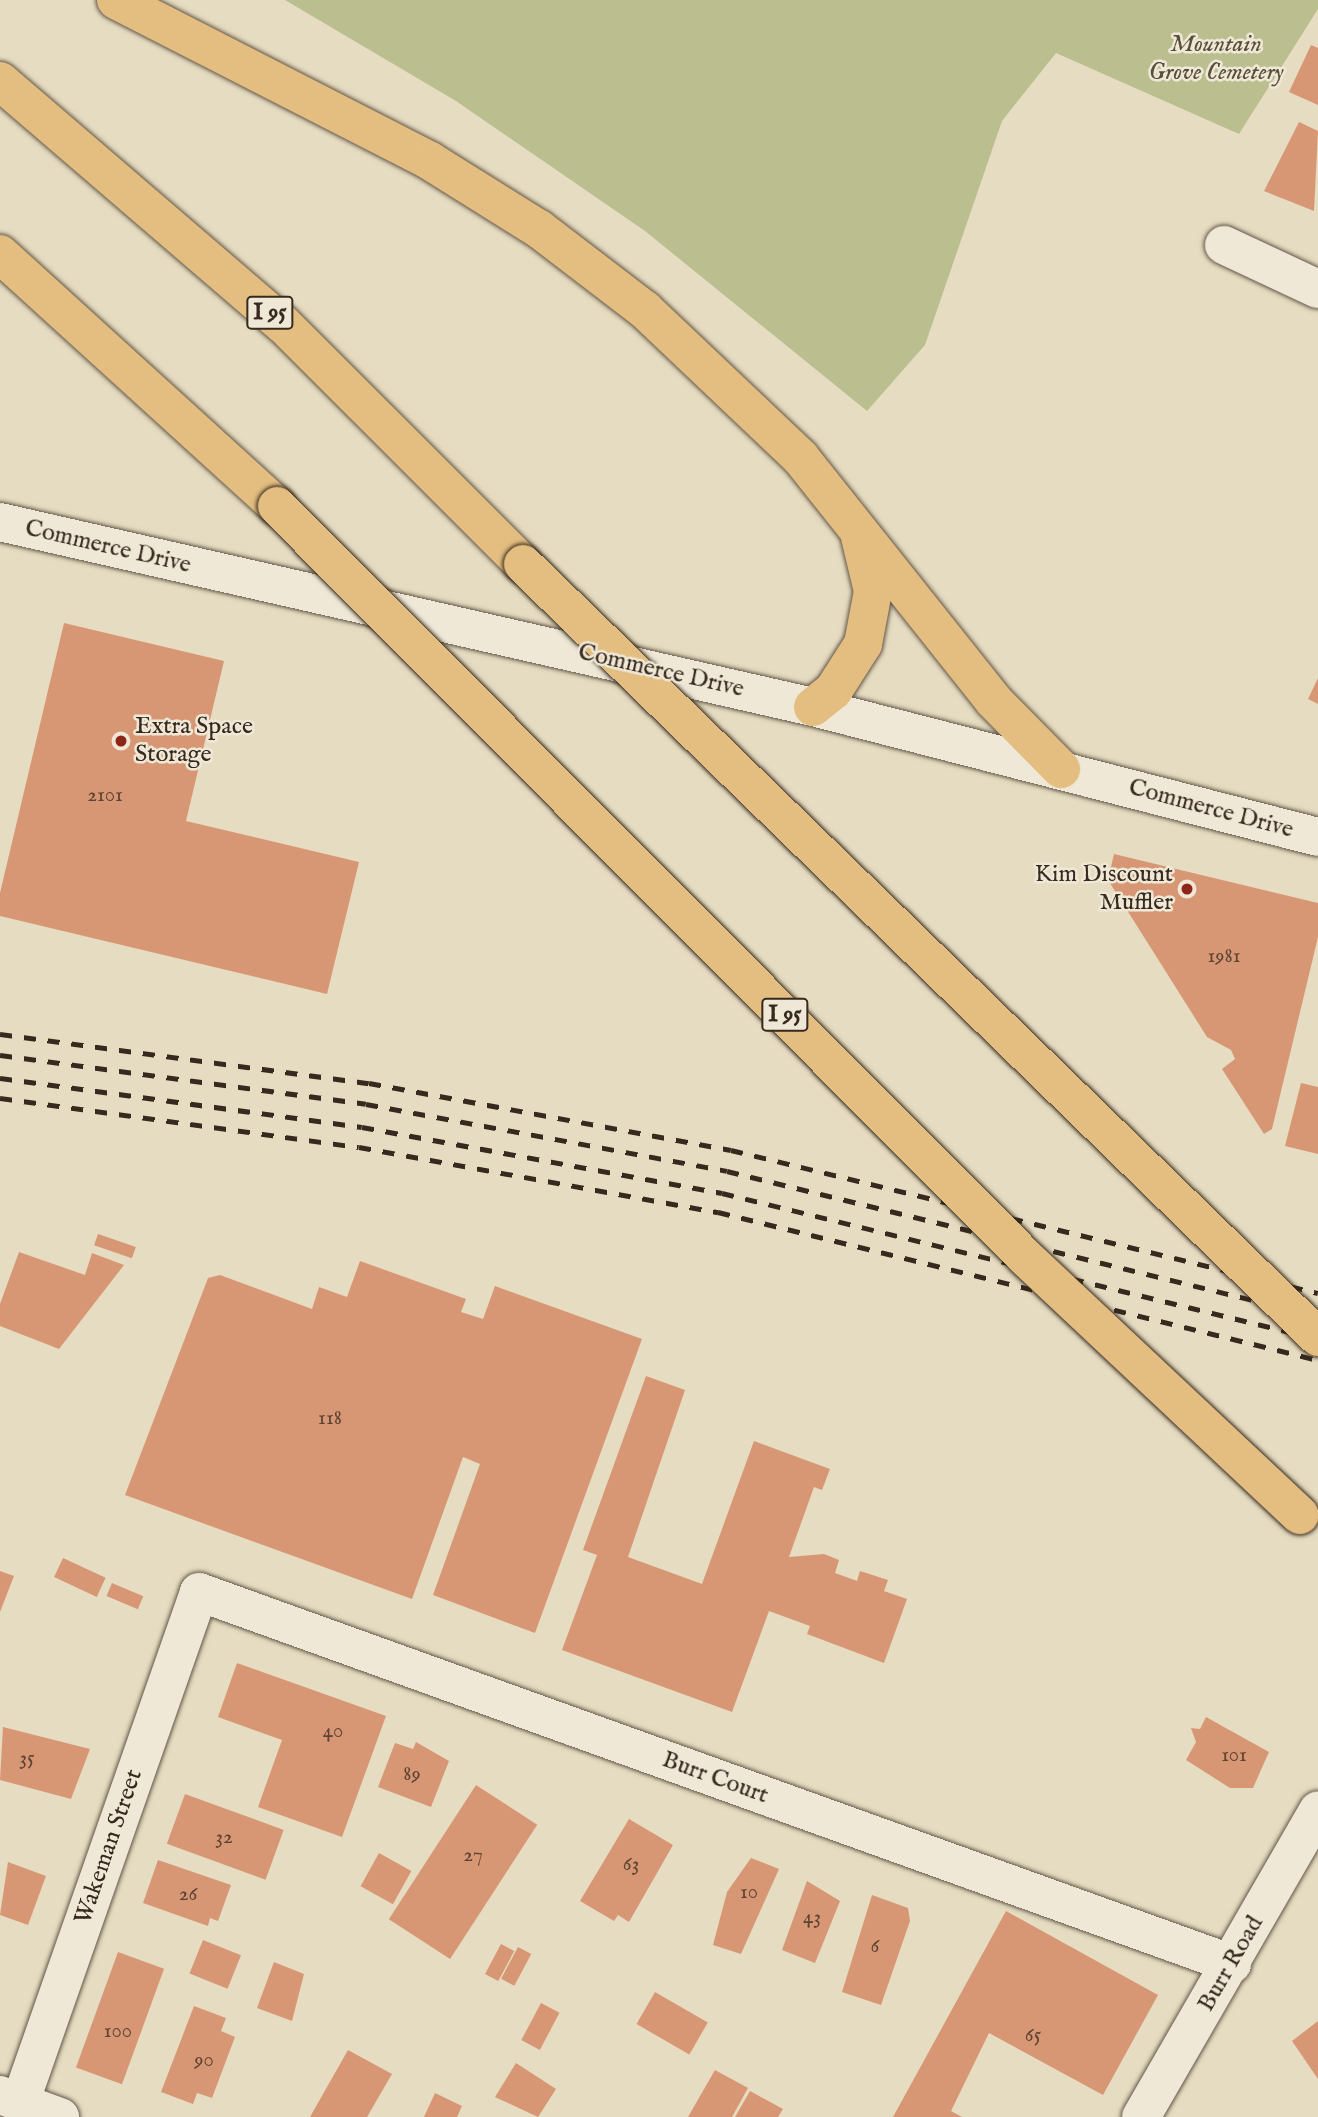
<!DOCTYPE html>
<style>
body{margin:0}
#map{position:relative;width:1318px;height:2117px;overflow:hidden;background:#e6dcc1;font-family:"IM FELL English",serif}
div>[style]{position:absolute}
.green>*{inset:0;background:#bbbf8f}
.building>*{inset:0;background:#d89774;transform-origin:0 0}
.roads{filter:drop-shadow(0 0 2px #635647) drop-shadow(0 0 2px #635647)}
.minor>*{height:38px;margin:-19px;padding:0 19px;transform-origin:19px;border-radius:19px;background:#efe8d7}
.secondary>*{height:38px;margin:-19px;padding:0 19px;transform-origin:19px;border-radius:19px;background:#efe8d7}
.motorway>*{height:38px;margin:-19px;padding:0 19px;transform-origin:19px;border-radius:19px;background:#e3be80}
.rail>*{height:5px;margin-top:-2.5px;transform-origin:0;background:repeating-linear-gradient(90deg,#37291e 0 12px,transparent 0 24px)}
.bridges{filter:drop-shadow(0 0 2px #37291e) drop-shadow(0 0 2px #37291e)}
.motorway-bridge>*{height:38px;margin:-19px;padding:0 19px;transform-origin:19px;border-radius:19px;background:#e3be80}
.dots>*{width:19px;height:19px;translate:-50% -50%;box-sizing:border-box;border:4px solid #efe8d7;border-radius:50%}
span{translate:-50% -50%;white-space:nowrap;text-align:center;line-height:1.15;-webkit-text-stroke:5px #efe8d7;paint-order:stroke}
.number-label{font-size:21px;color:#5f4434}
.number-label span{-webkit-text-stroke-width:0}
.shield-label span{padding:2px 5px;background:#efe8d7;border:2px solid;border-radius:5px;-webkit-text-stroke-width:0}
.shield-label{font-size:23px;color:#37291e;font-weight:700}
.park-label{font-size:24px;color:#584e3a;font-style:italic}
.street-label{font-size:24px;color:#37291e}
.poi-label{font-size:24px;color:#37291e}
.left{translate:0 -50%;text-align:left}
.right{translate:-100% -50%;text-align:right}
</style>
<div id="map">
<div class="green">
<i style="clip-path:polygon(285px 0,1318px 0,1318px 9px,1239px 134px,1056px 53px,1002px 121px,925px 345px,867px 411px,645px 231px,456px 101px)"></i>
</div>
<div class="building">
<i style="clip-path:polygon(1311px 45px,1318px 48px,1318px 105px,1289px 92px)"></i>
<i style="clip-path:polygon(1299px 122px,1318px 131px,1314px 211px,1264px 191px)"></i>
<i style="clip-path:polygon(64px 623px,224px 661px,186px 821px,359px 862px,327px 994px,0 916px,0 893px)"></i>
<i style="clip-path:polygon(1318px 678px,1318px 704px,1308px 699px)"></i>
<i style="clip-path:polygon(1114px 854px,1318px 903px,1318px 937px,1272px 1129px,1264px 1134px,1222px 1069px,1235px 1059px,1231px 1050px,1207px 1037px,1108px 880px)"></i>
<i style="clip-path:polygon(1301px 1083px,1318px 1087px,1318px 1154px,1285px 1146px)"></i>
<i style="left:98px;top:1234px;width:40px;height:12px;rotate:19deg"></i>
<i style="clip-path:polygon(19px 1252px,85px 1275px,92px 1253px,124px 1265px,59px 1349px,0 1326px,0 1304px)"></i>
<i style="clip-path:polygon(360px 1261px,466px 1299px,461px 1312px,483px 1319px,495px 1286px,642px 1339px,535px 1633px,433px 1595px,480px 1464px,463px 1457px,412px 1599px,125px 1495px,208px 1278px,220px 1275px,312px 1309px,319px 1287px,347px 1297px)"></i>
<i style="clip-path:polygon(646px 1376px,685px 1390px,628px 1557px,702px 1584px,754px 1441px,830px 1469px,822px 1490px,814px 1487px,789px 1557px,824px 1554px,839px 1560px,835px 1573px,857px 1581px,860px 1571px,888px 1580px,884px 1591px,907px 1599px,884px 1663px,807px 1634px,810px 1626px,769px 1611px,732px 1712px,562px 1650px,597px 1555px,583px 1550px)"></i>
<i style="left:63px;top:1558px;width:47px;height:21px;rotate:25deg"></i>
<i style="clip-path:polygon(0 1571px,14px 1576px,0 1612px)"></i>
<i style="left:112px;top:1583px;width:34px;height:14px;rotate:23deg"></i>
<i style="clip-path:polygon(237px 1663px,386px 1716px,342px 1837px,258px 1807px,282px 1740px,218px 1717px)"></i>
<i style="clip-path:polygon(1206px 1717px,1269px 1752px,1253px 1788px,1230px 1788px,1186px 1760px,1196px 1742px,1191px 1728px,1200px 1729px)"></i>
<i style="clip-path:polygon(3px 1727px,90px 1749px,71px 1799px,0 1780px)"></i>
<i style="clip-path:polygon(416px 1742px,449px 1761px,431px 1807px,378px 1787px,395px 1743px,413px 1749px)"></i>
<i style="left:476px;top:1785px;width:73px;height:160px;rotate:33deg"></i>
<i style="left:185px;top:1794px;width:105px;height:53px;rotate:20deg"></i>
<i style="clip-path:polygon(629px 1819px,673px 1845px,629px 1922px,618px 1915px,614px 1921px,580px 1901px)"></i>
<i style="left:379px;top:1853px;width:37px;height:38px;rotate:29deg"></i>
<i style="clip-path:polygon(751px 1858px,779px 1869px,741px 1954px,713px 1945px,727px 1892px)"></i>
<i style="clip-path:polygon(158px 1860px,231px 1885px,218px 1921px,210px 1918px,208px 1926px,143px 1903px)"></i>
<i style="clip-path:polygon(8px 1862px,46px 1876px,28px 1925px,0 1915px)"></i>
<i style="clip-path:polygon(807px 1881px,840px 1901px,815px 1963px,782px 1950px)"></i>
<i style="clip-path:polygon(872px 1895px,908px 1908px,910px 1921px,881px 2005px,842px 1992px)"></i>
<i style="clip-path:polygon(1006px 1911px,1158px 1995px,1103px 2095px,989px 2033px,951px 2111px,962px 2117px,893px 2117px)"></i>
<i style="left:203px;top:1940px;width:41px;height:36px;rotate:22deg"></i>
<i style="left:501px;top:1944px;width:15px;height:34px;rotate:28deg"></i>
<i style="left:518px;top:1947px;width:15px;height:36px;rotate:28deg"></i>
<i style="left:118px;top:1952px;width:49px;height:123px;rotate:20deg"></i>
<i style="clip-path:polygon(274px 1962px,304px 1974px,292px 2021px,257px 2008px)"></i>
<i style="left:655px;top:1992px;width:61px;height:37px;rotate:30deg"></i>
<i style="left:541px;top:2003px;width:21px;height:42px;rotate:28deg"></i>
<i style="clip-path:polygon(194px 2006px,226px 2018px,221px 2031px,235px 2037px,212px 2098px,197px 2093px,193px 2104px,161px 2092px)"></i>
<i style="clip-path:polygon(1318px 2021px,1318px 2079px,1292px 2041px)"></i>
<i style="clip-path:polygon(348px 2050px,392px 2074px,367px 2117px,310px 2117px)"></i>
<i style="clip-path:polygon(516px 2063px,556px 2089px,538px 2117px,495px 2097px)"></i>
<i style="clip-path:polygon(715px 2070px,748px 2088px,732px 2117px,688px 2117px)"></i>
<i style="clip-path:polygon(750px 2091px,783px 2109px,778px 2117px,735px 2117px)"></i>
<i style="clip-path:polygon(435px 2093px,462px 2106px,457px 2117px,424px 2117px)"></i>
</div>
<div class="roads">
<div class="minor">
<i style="left:1224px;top:245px;width:104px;rotate:25.1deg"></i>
<i style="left:0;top:2095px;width:64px;rotate:20.1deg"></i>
<i style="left:20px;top:2103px;width:541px;rotate:-70.69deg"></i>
<i style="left:199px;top:1592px;width:1098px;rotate:19.8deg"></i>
<i style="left:1141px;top:2117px;width:354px;rotate:-60deg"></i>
</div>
<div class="secondary">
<i style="left:0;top:522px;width:834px;rotate:12.82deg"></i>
<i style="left:813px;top:707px;width:521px;rotate:14.44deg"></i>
</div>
<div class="motorway">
<i style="left:116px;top:0;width:353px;rotate:27.1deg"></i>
<i style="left:430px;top:161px;width:128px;rotate:32deg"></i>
<i style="left:539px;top:229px;width:133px;rotate:37.4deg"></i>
<i style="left:645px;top:310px;width:214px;rotate:43.5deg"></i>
<i style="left:800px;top:457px;width:310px;rotate:51.5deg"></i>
<i style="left:993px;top:700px;width:97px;rotate:45.4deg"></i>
<i style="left:0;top:81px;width:373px;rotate:40.7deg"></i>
<i style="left:283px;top:324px;width:339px;rotate:45deg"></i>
<i style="left:0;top:254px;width:374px;rotate:42.3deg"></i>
<i style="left:813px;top:707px;width:26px;rotate:-39deg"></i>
<i style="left:833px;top:691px;width:56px;rotate:-57.4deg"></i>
<i style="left:863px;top:644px;width:54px;rotate:-79.3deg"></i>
<i style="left:873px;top:591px;width:56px;rotate:-103.5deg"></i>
</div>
</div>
<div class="rail">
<i style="left:0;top:1034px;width:372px;rotate:7.6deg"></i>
<i style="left:369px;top:1083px;width:368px;rotate:10.5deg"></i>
<i style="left:731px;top:1150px;width:604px;rotate:13.69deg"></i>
<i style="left:0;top:1055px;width:369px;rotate:7.6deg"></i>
<i style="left:366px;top:1104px;width:367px;rotate:10.5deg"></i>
<i style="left:727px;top:1171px;width:609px;rotate:13.79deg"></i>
<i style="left:0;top:1078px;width:365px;rotate:7.7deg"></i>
<i style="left:362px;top:1127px;width:366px;rotate:10.4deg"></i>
<i style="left:722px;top:1193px;width:614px;rotate:13.76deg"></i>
<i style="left:0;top:1098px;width:362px;rotate:7.8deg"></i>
<i style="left:359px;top:1147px;width:365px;rotate:10.3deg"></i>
<i style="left:718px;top:1212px;width:618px;rotate:13.86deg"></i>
</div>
<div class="bridges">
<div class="motorway-bridge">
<i style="left:277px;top:506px;width:1060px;rotate:45.11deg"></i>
<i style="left:1025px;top:1257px;width:377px;rotate:43.2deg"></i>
<i style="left:523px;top:564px;width:1109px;rotate:44.2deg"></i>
</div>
</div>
<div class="dots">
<i style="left:121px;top:741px;background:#8f2418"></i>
<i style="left:1187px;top:889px;background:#8f2418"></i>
</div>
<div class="number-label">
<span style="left:105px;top:796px">2101</span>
<span style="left:1224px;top:957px">1981</span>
<span style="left:330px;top:1419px">118</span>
<span style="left:333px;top:1732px">40</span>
<span style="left:1234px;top:1756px">101</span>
<span style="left:27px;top:1759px">35</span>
<span style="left:412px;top:1775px">89</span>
<span style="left:224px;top:1838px">32</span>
<span style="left:473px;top:1856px">27</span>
<span style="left:631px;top:1865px">63</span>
<span style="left:749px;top:1893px">10</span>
<span style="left:188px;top:1895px">26</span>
<span style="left:812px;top:1918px">43</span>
<span style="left:875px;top:1947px">6</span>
<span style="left:118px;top:2032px">100</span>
<span style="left:1033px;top:2036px">65</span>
<span style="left:204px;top:2061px">90</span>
</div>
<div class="shield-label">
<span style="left:270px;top:313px">I 95</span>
<span style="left:785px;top:1015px">I 95</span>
</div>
<div class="park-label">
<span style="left:1216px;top:59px">Mountain<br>Grove Cemetery</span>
</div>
<div class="street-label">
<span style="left:108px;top:547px;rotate:13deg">Commerce Drive</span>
<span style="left:661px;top:671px;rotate:13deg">Commerce Drive</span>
<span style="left:1211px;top:809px;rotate:15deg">Commerce Drive</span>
<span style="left:715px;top:1778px;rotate:20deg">Burr Court</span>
<span style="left:109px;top:1847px;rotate:-71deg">Wakeman Street</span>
<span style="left:1231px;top:1964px;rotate:-60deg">Burr Road</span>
</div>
<div class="poi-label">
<span class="left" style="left:135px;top:741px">Extra Space<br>Storage</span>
<span class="right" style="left:1173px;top:889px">Kim Discount<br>Muffler</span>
</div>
</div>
